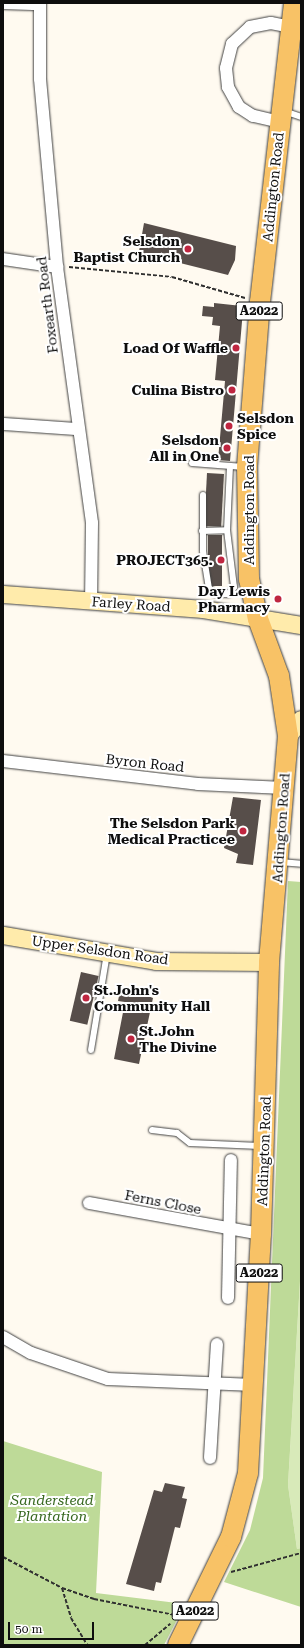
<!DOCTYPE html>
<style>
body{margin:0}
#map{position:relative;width:304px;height:1648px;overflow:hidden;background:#fffaf0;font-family:"Roboto Serif",serif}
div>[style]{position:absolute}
.green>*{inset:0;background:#d8eab9}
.forest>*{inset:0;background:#beda98}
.building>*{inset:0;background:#574e4a;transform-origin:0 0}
.path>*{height:2px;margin-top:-1px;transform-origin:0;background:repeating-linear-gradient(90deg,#303030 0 4px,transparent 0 6px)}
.roads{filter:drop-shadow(0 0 1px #414141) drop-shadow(0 0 1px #414141)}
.lane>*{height:6px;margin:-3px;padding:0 3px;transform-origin:3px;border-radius:3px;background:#fff}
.street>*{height:12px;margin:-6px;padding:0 6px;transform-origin:6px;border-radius:6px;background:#fff}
.secondary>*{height:17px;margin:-8.5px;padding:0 8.5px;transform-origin:8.5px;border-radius:8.5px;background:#ffebab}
.primary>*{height:20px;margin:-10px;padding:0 10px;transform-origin:10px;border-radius:10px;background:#f8c266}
.dots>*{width:11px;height:11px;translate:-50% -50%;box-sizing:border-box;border:2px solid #fff;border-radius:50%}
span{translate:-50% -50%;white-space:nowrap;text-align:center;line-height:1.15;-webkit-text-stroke:4px #fff;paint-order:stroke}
.shield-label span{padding:1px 3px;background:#fff;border:1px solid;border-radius:3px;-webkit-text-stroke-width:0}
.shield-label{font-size:13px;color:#0e0e0e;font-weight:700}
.street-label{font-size:14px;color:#0e0e0e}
.poi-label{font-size:14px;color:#0e0e0e;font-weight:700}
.right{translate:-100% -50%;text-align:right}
.left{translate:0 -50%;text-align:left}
.park-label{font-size:14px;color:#36671e;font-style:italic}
.frame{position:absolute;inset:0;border:4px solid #0e0e0e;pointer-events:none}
.scale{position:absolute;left:8px;top:1622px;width:86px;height:18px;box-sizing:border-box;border:2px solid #0e0e0e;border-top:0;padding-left:5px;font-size:12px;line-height:14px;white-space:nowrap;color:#0e0e0e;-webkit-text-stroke:3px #fff;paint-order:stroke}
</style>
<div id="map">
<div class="green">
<i style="clip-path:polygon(301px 1264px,301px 1548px,297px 1549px,288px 1485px)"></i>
</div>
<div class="forest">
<i style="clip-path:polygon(288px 881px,301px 882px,301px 1264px,288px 1485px,297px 1549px,301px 1548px,301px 1607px,224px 1582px,250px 1530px,263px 1478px)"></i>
<i style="clip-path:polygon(3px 1441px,102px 1472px,96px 1593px,185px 1604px,164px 1645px,3px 1645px)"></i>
</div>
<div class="building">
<i style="clip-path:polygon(144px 223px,236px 246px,235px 260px,228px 275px,160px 258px,157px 262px,149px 264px,138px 257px)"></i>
<i style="clip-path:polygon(214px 303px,242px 306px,243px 310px,230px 461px,218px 460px,225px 381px,215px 380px,220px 326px,212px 325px,213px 317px,202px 316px,203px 306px,214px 307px)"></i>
<i style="left:207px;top:473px;width:17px;height:53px;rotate:3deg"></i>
<i style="left:208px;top:535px;width:14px;height:51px"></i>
<i style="clip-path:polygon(233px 797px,261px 800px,253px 865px,236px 863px,238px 854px,224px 848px)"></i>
<i style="left:81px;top:972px;width:18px;height:50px;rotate:13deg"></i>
<i style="clip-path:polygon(130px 989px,153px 998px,139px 1064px,114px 1059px,125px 1002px,118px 1001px,120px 991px,130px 993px)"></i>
<i style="clip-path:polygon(165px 1483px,185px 1487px,182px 1498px,187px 1499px,180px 1528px,175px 1527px,161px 1583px,156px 1582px,154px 1591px,126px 1584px,154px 1490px,162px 1492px)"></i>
</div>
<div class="path">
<i style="left:69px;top:267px;width:103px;rotate:5.5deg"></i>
<i style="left:172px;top:277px;width:76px;rotate:16deg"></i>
<i style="left:3px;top:1557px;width:67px;rotate:27.7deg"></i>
<i style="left:62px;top:1588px;width:34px;rotate:19deg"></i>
<i style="left:94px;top:1599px;width:83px;rotate:11.2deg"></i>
<i style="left:231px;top:1572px;width:73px;rotate:-15.2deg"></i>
<i style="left:62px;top:1588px;width:31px;rotate:73deg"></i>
<i style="left:71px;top:1618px;width:31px;rotate:59deg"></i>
<i style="left:145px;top:1645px;width:33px;rotate:-40deg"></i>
</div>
<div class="roads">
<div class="lane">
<i style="left:3px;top:6px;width:37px;rotate:2deg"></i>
<i style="left:284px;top:111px;width:18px;rotate:19deg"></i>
<i style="left:192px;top:463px;width:52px;rotate:4.4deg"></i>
<i style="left:203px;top:495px;width:56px;rotate:90deg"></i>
<i style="left:203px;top:551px;width:37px;rotate:81deg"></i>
<i style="left:209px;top:588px;width:8px;rotate:45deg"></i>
<i style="left:215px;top:594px;width:13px"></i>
<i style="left:228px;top:594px;width:9px;rotate:-49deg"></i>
<i style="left:234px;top:587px;width:57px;rotate:-97deg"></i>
<i style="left:227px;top:530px;width:64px;rotate:-87.3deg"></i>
<i style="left:202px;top:531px;width:25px;rotate:-2deg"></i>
<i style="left:280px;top:862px;width:21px;rotate:5deg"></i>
<i style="left:91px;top:1050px;width:98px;rotate:-80.6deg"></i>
<i style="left:152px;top:1130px;width:25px;rotate:7deg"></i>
<i style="left:177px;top:1133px;width:16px;rotate:38deg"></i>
<i style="left:190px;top:1143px;width:70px;rotate:2.5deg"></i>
</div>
<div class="street">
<i style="left:40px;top:3px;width:76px;rotate:90deg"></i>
<i style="left:40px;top:79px;width:189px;rotate:84.8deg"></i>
<i style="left:57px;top:267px;width:258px;rotate:82.2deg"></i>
<i style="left:92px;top:523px;width:79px;rotate:90.7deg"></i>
<i style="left:280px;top:122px;width:28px;rotate:-167deg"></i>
<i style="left:253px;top:116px;width:17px;rotate:-147deg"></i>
<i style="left:239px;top:107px;width:23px;rotate:-119deg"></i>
<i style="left:228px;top:87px;width:19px;rotate:-96deg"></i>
<i style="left:226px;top:68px;width:25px;rotate:-76deg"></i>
<i style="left:232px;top:44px;width:25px;rotate:-43deg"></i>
<i style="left:250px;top:27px;width:21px;rotate:-11deg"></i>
<i style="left:271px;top:23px;width:20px;rotate:11deg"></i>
<i style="left:3px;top:259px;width:55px;rotate:8.4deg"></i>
<i style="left:3px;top:424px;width:74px;rotate:3.9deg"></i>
<i style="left:3px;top:761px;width:196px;rotate:6.7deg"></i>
<i style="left:198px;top:784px;width:86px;rotate:2.7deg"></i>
<i style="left:89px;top:1203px;width:175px;rotate:10.2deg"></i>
<i style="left:228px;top:1298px;width:138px;rotate:-88.8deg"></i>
<i style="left:3px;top:1337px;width:32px;rotate:30deg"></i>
<i style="left:31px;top:1353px;width:81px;rotate:18.7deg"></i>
<i style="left:108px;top:1379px;width:146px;rotate:2.4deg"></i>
<i style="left:210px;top:1458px;width:114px;rotate:-86.5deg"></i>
</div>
<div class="secondary">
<i style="left:3px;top:594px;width:201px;rotate:4.3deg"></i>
<i style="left:203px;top:609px;width:99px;rotate:9.3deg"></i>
<i style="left:288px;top:736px;width:21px;rotate:-53deg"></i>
<i style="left:3px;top:935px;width:155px;rotate:9.6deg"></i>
<i style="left:156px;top:961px;width:113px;rotate:0.5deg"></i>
</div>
<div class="primary">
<i style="left:178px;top:1645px;width:120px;rotate:-63.9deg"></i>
<i style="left:231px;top:1537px;width:66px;rotate:-75.1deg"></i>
<i style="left:248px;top:1473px;width:239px;rotate:-86.9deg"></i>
<i style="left:261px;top:1234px;width:272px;rotate:-88.3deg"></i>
<i style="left:269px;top:962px;width:227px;rotate:-85.2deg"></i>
<i style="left:288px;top:736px;width:61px;rotate:-98.5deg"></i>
<i style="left:279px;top:676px;width:61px;rotate:-110.2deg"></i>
<i style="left:258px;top:619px;width:41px;rotate:-102.7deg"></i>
<i style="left:249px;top:579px;width:112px;rotate:-91deg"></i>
<i style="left:247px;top:467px;width:166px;rotate:-85.5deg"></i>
<i style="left:260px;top:302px;width:301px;rotate:-83.5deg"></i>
</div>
</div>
<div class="dots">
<i style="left:188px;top:249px;background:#bf2640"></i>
<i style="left:236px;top:348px;background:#bf2640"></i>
<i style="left:232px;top:390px;background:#bf2640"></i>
<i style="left:229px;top:426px;background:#bf2640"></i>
<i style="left:227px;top:448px;background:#bf2640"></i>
<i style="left:221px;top:560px;background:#bf2640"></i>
<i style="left:278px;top:599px;background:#bf2640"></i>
<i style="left:243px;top:831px;background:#bf2640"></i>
<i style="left:86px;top:998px;background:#bf2640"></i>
<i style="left:131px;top:1039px;background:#bf2640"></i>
</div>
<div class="shield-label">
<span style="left:259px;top:311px">A2022</span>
<span style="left:259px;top:1273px">A2022</span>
<span style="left:195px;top:1611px">A2022</span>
</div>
<div class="street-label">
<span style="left:273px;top:187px;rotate:-84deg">Addington Road</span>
<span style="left:47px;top:305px;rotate:-97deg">Foxearth Road</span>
<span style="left:249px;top:510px;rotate:-90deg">Addington Road</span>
<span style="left:131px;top:604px;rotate:4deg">Farley Road</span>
<span style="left:145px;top:763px;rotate:6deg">Byron Road</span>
<span style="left:281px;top:828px;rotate:-86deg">Addington Road</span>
<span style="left:100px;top:950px;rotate:8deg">Upper Selsdon Road</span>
<span style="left:264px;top:1151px;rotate:-88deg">Addington Road</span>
<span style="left:163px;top:1202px;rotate:11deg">Ferns Close</span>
</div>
<div class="poi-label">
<span class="right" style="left:180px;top:249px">Selsdon<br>Baptist Church</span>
<span class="right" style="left:228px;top:348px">Load Of Waffle</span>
<span class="right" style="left:224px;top:390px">Culina Bistro</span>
<span class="left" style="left:237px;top:426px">Selsdon<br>Spice</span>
<span class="right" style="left:219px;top:448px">Selsdon<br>All in One</span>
<span class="right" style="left:213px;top:560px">PROJECT365.</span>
<span class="right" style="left:270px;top:599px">Day Lewis<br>Pharmacy</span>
<span class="right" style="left:235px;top:831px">The Selsdon Park<br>Medical Practicee</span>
<span class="left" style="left:94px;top:998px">St.John's<br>Community Hall</span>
<span class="left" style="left:139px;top:1039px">St.John<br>The Divine</span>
</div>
<div class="park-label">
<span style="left:52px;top:1508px">Sanderstead<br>Plantation</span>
</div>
<div class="frame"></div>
<div class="scale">50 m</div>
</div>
